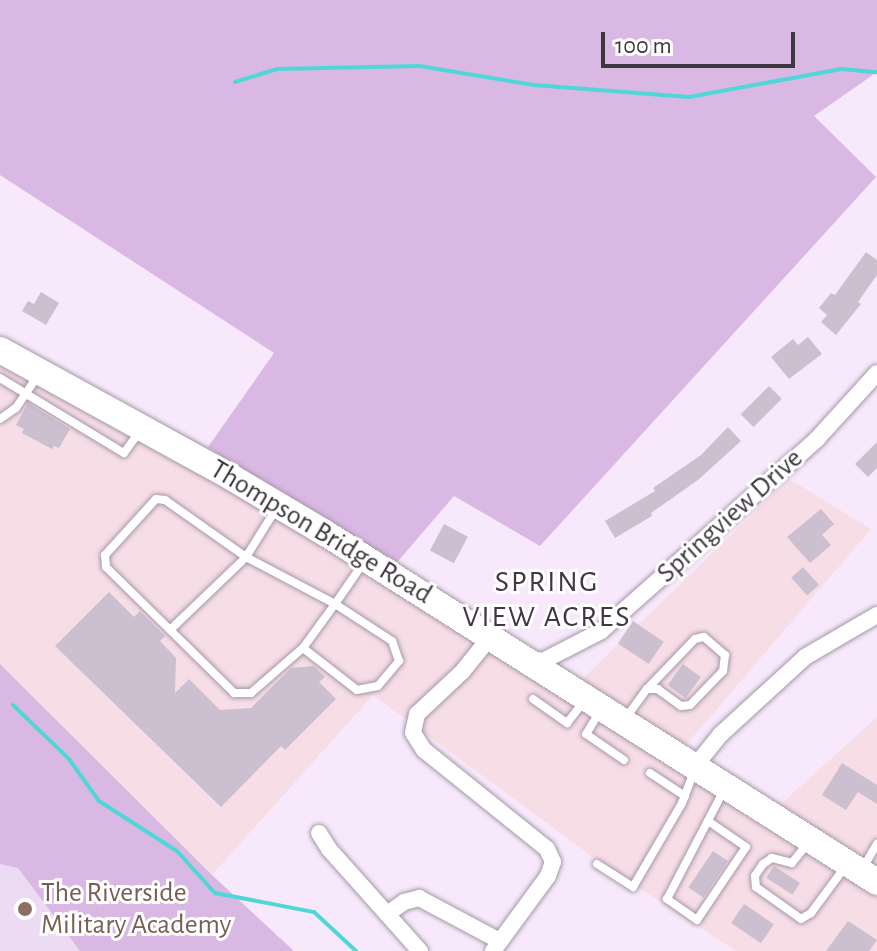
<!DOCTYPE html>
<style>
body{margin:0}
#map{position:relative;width:877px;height:951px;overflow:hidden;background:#f7e9fb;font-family:"Alegreya Sans",sans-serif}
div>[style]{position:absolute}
.commercial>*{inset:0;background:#f6dde6}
.built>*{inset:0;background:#ecdbf2}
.green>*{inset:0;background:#dab8e4}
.stream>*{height:4px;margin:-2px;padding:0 2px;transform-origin:2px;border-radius:2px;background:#4fd7d8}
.building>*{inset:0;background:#ccbfd0;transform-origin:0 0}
.roads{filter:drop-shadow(0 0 2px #a598a8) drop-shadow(0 0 2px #a598a8)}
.service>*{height:8px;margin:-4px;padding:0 4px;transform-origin:4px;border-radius:4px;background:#fff}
.minor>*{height:16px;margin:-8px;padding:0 8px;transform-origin:8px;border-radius:8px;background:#fff}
.trunk>*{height:26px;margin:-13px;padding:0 13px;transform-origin:13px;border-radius:13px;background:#fff}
.dots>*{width:22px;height:22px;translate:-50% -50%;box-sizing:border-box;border:4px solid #fff;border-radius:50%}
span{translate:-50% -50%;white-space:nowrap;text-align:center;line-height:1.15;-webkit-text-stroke:6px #fff;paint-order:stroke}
.street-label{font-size:28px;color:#3d373e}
.education-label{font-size:28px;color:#785e54}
.left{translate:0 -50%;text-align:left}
.neighbourhood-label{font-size:30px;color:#413644;letter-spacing:2px}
.scale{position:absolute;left:601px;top:32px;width:194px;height:36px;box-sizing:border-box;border:4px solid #3d373e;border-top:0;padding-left:10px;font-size:24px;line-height:28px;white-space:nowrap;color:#3d373e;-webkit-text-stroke:6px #fff;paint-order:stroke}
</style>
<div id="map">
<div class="commercial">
<i style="clip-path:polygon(0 340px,208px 447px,575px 686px,789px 479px,871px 529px,681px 751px,768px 816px,877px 717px,877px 951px,736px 951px,601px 863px,373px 695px,212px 875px,0 664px)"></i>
</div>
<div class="built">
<i style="clip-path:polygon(0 864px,18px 868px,80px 951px,0 951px)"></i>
</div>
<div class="green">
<i style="clip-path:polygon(0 0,877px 0,877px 72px,814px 116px,876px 177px,540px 546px,454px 496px,393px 567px,208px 447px,274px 353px,0 175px)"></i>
<i style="clip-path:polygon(0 664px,212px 875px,294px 951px,80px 951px,18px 868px,0 864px)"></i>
</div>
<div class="stream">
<i style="left:235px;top:82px;width:44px;rotate:-17.2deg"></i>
<i style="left:277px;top:69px;width:142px;rotate:-1.2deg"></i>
<i style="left:419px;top:66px;width:117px;rotate:9.4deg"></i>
<i style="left:534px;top:85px;width:155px;rotate:4.4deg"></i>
<i style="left:689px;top:97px;width:155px;rotate:-10.4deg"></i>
<i style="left:841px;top:69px;width:36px;rotate:5deg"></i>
<i style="left:13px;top:705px;width:78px;rotate:44deg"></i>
<i style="left:69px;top:759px;width:52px;rotate:54.5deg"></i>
<i style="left:99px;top:801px;width:93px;rotate:32.7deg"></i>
<i style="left:177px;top:851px;width:57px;rotate:47.9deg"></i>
<i style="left:215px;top:893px;width:101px;rotate:10.9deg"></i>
<i style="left:314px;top:912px;width:57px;rotate:42.9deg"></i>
</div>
<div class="building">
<i style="clip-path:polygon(866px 252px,877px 260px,877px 275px,858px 302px,861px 304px,836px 335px,821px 322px,827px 315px,819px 308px,831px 293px,835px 295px)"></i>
<i style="clip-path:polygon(41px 292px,59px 303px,46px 325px,22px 311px,28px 301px,34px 304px)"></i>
<i style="clip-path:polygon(808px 337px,822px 354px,789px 379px,771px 357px,793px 339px,798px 345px)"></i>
<i style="left:769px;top:386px;width:18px;height:40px;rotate:45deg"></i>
<i style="clip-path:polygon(28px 403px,70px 429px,59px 448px,54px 446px,52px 449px,22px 433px,24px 429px,16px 425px)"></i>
<i style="clip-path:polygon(728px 427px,741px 441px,698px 480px,651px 513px,652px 516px,615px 538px,605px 521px,655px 491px,653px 488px,701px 455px)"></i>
<i style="clip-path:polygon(877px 442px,877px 468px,868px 477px,855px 464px)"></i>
<i style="clip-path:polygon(821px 509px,834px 524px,822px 535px,831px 545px,810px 563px,787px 537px)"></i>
<i style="left:444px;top:524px;width:27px;height:30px;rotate:28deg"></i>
<i style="left:803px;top:567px;width:24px;height:16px;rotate:48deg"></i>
<i style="clip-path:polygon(109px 592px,134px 617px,140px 611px,165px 636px,160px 641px,176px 658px,175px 693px,189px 679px,220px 710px,251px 708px,291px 668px,314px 666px,325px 677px,319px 682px,336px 699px,285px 750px,281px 746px,221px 807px,55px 646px)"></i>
<i style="left:633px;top:621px;width:37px;height:27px;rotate:34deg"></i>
<i style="left:683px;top:664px;width:22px;height:26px;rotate:36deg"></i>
<i style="clip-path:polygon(842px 763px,877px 785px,877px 804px,858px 792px,846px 810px,822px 795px)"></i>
<i style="left:713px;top:851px;width:18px;height:44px;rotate:34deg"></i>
<i style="left:774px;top:866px;width:31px;height:14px;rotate:33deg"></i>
<i style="left:744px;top:904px;width:36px;height:23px;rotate:34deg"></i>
<i style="clip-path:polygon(848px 921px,877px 940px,869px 951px,826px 951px)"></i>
</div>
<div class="roads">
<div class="service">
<i style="left:0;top:378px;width:145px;rotate:31.2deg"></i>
<i style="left:124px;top:453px;width:27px;rotate:-54deg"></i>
<i style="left:0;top:419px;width:19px;rotate:-35deg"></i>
<i style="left:16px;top:408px;width:40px;rotate:-56deg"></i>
<i style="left:276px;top:509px;width:57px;rotate:122deg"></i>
<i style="left:246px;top:557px;width:99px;rotate:-144.9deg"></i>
<i style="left:165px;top:500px;width:9px;rotate:-174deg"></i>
<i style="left:156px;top:499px;width:76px;rotate:132.3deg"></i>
<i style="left:105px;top:555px;width:12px;rotate:85deg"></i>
<i style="left:106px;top:567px;width:180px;rotate:44.5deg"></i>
<i style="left:234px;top:693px;width:17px"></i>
<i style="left:251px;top:693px;width:69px;rotate:-40.9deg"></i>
<i style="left:303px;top:648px;width:68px;rotate:37.9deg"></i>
<i style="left:357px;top:690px;width:21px;rotate:-11deg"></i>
<i style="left:378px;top:686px;width:33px;rotate:-50deg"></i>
<i style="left:399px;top:661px;width:21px;rotate:-109deg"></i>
<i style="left:392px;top:641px;width:68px;rotate:-147deg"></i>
<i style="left:335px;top:604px;width:51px;rotate:-55.4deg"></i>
<i style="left:170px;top:630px;width:105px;rotate:-43.8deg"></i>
<i style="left:246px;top:557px;width:101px;rotate:27.8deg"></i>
<i style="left:335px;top:604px;width:54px;rotate:126deg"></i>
<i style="left:533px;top:699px;width:42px;rotate:35.2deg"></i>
<i style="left:567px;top:723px;width:28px;rotate:-52deg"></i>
<i style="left:600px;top:711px;width:27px;rotate:121deg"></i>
<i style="left:586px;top:734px;width:46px;rotate:34.4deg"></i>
<i style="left:625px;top:719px;width:37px;rotate:-54deg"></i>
<i style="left:647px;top:689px;width:69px;rotate:-46.2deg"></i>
<i style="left:695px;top:639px;width:9px;rotate:-13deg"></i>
<i style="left:704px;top:637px;width:28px;rotate:41deg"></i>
<i style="left:725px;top:655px;width:16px;rotate:97deg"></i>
<i style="left:723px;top:671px;width:47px;rotate:134.1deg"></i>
<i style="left:690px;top:705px;width:9px;rotate:174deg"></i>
<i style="left:681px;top:706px;width:29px;rotate:-144deg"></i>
<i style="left:658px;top:689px;width:11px;rotate:180deg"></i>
<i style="left:650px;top:773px;width:42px;rotate:33.3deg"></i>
<i style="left:708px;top:821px;width:46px;rotate:34.4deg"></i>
<i style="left:746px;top:847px;width:88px;rotate:123.9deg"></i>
<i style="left:697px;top:920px;width:37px;rotate:-145deg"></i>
<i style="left:667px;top:899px;width:123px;rotate:-62.4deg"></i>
<i style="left:808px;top:843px;width:26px;rotate:129deg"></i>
<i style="left:792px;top:863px;width:21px;rotate:-166deg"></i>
<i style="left:772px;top:858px;width:11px;rotate:146deg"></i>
<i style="left:763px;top:864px;width:14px;rotate:124deg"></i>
<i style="left:755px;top:876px;width:11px;rotate:85deg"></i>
<i style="left:756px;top:887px;width:55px;rotate:35.4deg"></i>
<i style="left:801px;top:919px;width:12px;rotate:-31deg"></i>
<i style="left:811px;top:913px;width:57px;rotate:-53.5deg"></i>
<i style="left:597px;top:864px;width:43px;rotate:32.6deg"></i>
<i style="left:633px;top:887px;width:97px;rotate:-59.7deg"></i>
<i style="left:682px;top:803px;width:34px;rotate:-69deg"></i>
<i style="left:863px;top:868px;width:28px;rotate:-60deg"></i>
</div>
<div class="minor">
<i style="left:491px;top:636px;width:45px;rotate:128.7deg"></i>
<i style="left:463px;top:671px;width:63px;rotate:136.9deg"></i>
<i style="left:417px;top:714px;width:19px;rotate:102deg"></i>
<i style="left:413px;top:733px;width:20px;rotate:57deg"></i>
<i style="left:424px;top:750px;width:158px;rotate:38.8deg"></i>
<i style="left:547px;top:849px;width:14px;rotate:65deg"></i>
<i style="left:553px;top:862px;width:15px;rotate:110deg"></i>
<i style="left:548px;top:876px;width:93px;rotate:126.3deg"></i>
<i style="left:529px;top:659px;width:14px;rotate:8deg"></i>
<i style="left:543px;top:661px;width:65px;rotate:-27.3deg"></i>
<i style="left:601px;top:631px;width:289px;rotate:-41.6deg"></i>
<i style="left:817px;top:439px;width:89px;rotate:-47.7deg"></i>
<i style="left:695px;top:766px;width:40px;rotate:-51deg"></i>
<i style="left:720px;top:735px;width:115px;rotate:-42.5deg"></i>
<i style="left:805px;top:657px;width:83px;rotate:-30.3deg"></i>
<i style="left:319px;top:833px;width:19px;rotate:58deg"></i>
<i style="left:329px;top:849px;width:137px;rotate:48.3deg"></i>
<i style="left:387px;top:914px;width:21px;rotate:-35deg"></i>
<i style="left:404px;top:902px;width:16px;rotate:-15deg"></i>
<i style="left:419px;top:898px;width:92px;rotate:28deg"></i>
</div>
<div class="trunk">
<i style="left:0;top:350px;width:264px;rotate:28.8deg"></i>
<i style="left:231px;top:477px;width:109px;rotate:30.8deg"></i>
<i style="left:325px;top:533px;width:653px;rotate:32.3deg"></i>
</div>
</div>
<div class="dots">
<i style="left:25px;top:909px;background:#8d6e63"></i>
</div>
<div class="street-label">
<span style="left:730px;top:516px;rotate:-42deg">Springview Drive</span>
<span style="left:321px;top:532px;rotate:31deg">Thompson Bridge Road</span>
</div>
<div class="education-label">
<span class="left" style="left:41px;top:909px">The Riverside<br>Military Academy</span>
</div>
<div class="neighbourhood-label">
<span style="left:547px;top:599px">SPRING<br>VIEW ACRES</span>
</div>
<div class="scale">100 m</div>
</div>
